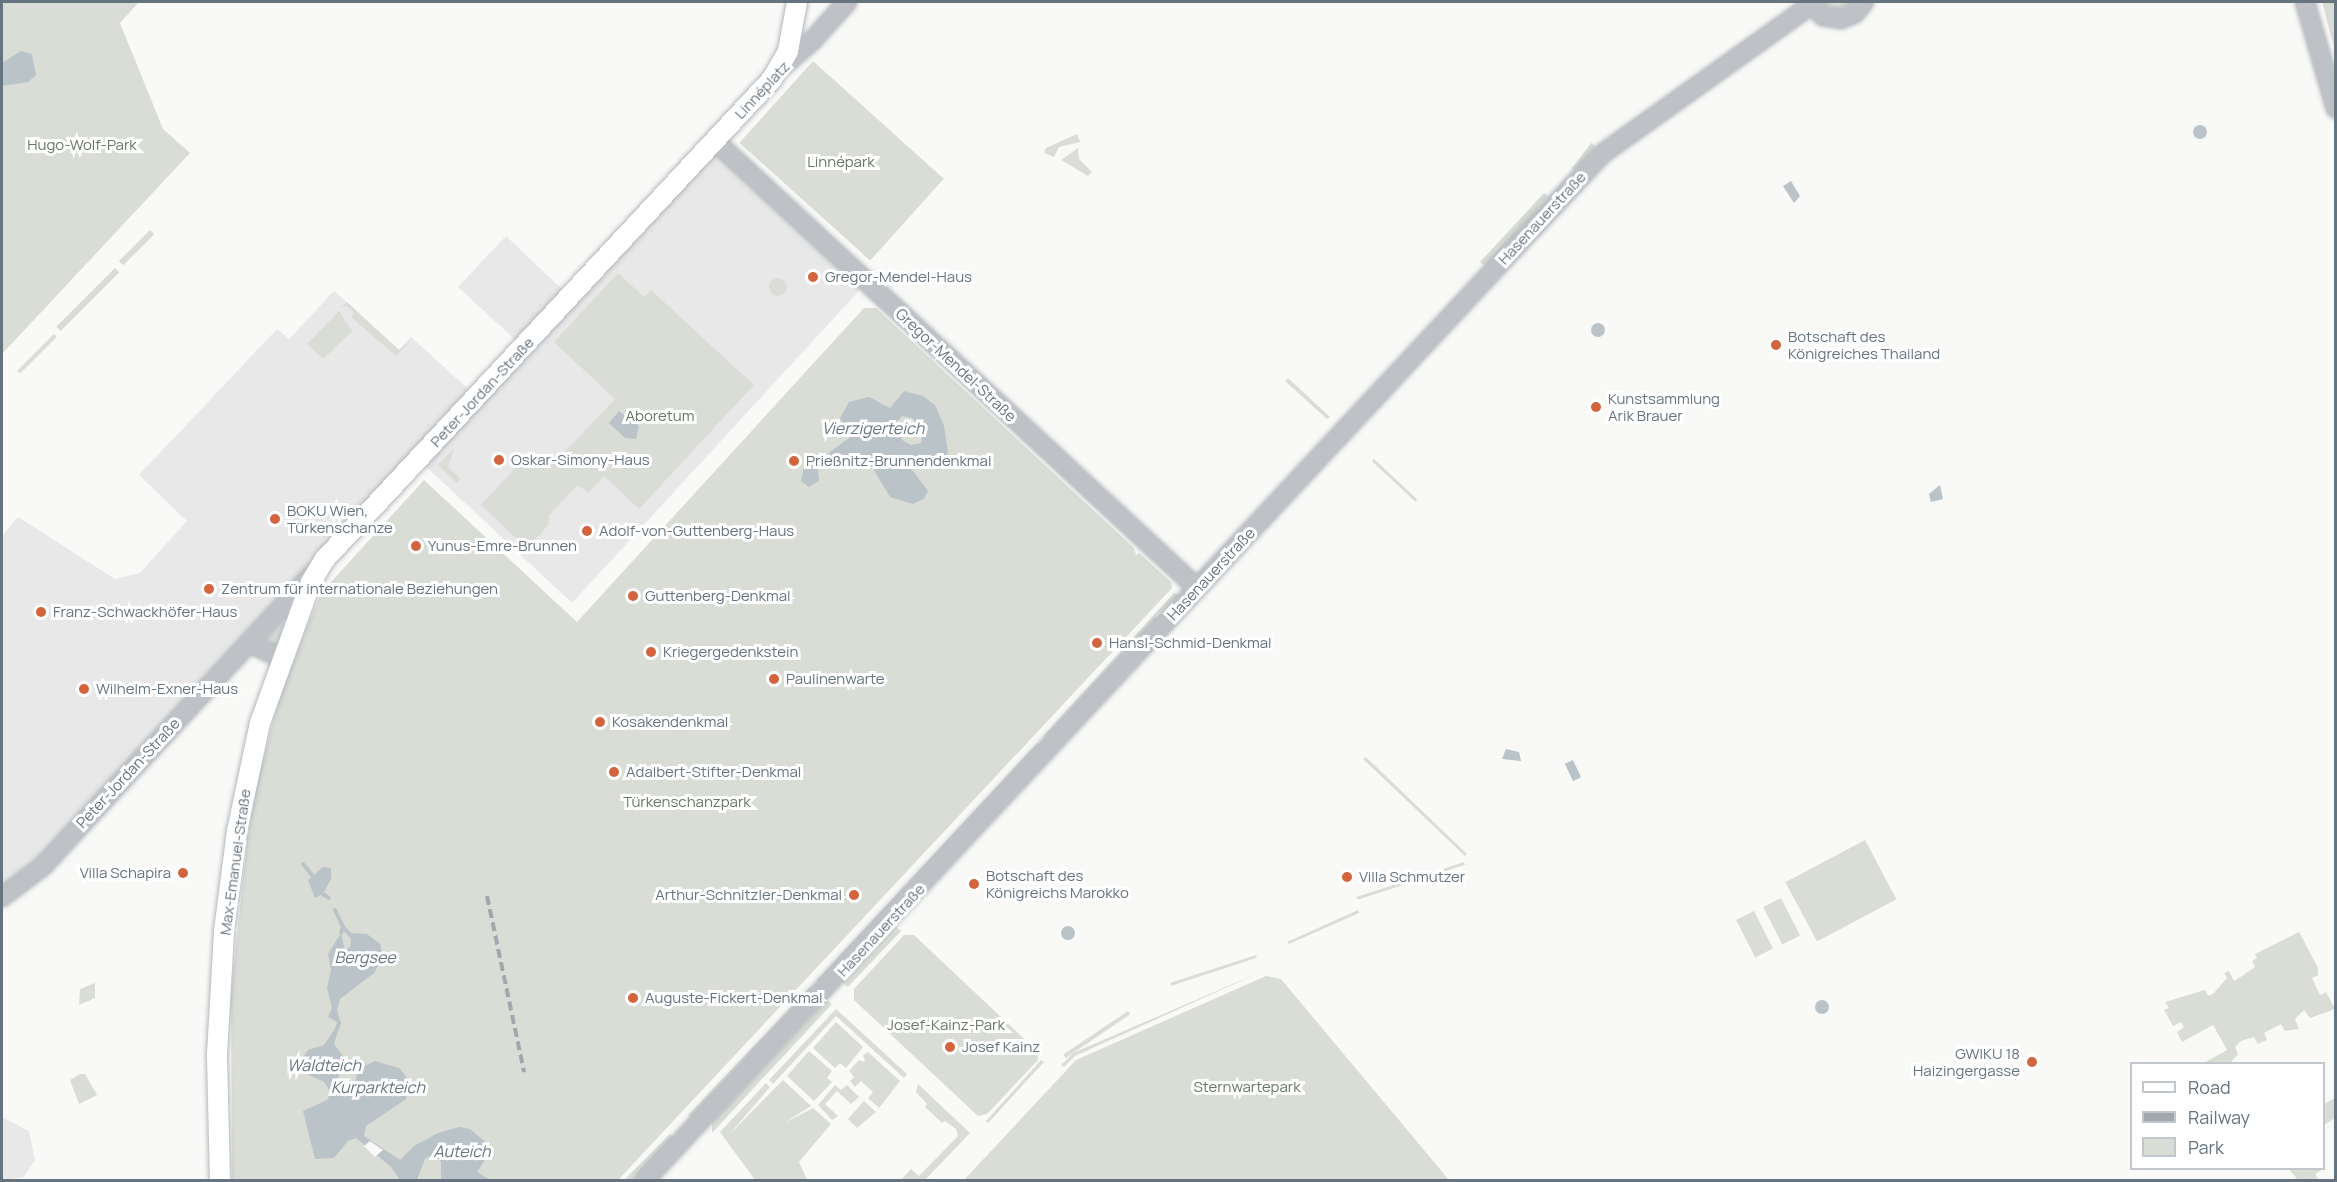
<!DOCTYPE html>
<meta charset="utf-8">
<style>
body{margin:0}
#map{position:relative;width:2337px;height:1182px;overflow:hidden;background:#f9f9f7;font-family:Manrope,sans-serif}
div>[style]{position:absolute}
.built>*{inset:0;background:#e7e8e7}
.green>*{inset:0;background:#d9ddd6;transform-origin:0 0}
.round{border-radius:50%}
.water>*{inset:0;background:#bac3c7;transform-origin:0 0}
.pier>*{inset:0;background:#f9f9f7}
.stream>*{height:4px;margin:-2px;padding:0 2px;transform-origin:2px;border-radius:2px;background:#bac3c7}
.roads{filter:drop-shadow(0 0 2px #b3b8bd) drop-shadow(0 0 2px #b3b8bd)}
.tertiary>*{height:18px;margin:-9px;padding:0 9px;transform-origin:9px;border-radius:9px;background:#bec2c6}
.secondary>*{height:20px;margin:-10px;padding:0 10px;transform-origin:10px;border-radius:10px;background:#fff}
.rail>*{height:4px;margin-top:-2px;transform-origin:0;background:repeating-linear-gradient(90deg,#a1a7ac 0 9px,transparent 0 13.5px)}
.dots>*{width:16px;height:16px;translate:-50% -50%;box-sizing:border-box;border:3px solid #fff;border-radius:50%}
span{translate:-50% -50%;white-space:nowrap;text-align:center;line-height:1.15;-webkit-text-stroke:6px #fff;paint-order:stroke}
.street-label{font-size:15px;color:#66747f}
.park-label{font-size:15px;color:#687865}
.poi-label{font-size:15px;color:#66747f}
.left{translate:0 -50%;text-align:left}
.right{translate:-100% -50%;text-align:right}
.water-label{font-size:16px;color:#67787f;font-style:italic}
.frame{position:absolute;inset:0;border:3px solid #66747f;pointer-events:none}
.legend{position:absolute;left:2130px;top:1062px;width:195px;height:108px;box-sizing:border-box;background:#fff;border:2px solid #c2c7cc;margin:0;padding:8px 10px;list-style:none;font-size:18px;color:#66747f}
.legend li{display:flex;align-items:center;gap:12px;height:30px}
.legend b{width:30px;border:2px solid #c2c7cc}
</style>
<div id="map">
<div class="built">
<i style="clip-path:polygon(715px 141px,867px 282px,572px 603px,419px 460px,36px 873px,2px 889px,2px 536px,18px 517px,115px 579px,140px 573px,187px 521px,139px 475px,277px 329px,289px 339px,334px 291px,399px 350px,411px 337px,477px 397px,523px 347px,458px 287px,506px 236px,569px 296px)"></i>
<i style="clip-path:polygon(2px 1117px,29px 1131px,35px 1160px,24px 1177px,2px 1180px)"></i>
</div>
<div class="green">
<i style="clip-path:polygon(2px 2px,139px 2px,120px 23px,163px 129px,190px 153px,2px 354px)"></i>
<i style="clip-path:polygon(1821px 2px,1856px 2px,1836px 10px)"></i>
<i style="clip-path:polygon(2322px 2px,2335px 2px,2335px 54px,2334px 47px)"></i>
<i style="left:813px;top:61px;width:176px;height:110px;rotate:42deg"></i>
<i style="clip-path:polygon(1077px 134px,1080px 142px,1059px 147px,1054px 157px,1044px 153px,1046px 148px)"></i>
<i style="left:1591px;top:143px;width:5px;height:32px;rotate:37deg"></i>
<i style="clip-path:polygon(1078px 148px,1079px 159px,1092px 172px,1088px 176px,1061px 160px)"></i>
<i style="clip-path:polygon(1544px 193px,1548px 196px,1486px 267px,1480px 262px)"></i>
<i style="left:150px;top:230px;width:6px;height:44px;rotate:45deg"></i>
<i style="left:115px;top:268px;width:6px;height:83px;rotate:45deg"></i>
<i style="clip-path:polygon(618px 273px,644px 297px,651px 290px,754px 385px,639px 509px,604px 476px,588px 493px,578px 485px,549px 515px,549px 524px,527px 549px,481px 505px,527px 455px,535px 463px,542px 455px,551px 463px,559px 458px,615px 399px,554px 342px)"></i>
<i class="round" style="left:769px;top:278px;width:18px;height:18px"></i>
<i style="clip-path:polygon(347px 302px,399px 350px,413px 338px,396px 356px,351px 317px,354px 313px,347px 306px,341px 308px)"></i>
<i style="clip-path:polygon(864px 308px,876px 308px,1134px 548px,1136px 555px,1139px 553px,1171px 582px,1172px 588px,618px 1180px,232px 1180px,231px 993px,247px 842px,257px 783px,281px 692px,321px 593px,424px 480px,577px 622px)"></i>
<i style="clip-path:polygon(339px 311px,352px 331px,323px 359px,307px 344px)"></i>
<i style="left:54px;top:334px;width:4px;height:52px;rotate:45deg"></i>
<i style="clip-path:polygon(1288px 378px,1330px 417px,1327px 419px,1285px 381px)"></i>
<i style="clip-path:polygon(454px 448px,448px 467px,461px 479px,457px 483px,438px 465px)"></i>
<i style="left:1374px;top:459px;width:59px;height:3px;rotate:43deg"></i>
<i style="clip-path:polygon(1174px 593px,1179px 595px,1155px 616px,1157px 619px,1047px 737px,1043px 736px)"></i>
<i style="clip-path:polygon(281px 621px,286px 625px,280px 642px,273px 646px,267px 638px)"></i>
<i style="clip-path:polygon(1037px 743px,1040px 745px,819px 982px,817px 980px)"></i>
<i style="clip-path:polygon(1366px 757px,1467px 854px,1465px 856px,1363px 759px)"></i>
<i style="left:1865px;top:840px;width:67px;height:90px;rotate:62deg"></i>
<i style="left:1464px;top:862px;width:3px;height:113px;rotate:72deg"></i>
<i style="left:1781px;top:898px;width:42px;height:20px;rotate:63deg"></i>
<i style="clip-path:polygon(1358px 910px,1359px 913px,1289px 944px,1287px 942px)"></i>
<i style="left:1754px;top:911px;width:42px;height:20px;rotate:63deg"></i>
<i style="clip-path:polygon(894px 925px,901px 931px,848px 987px,842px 982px)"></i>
<i style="clip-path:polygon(2299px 932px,2318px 968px,2318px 975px,2312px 978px,2320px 995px,2326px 992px,2335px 1009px,2310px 1018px,2304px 1010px,2295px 1019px,2299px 1029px,2285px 1031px,2281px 1024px,2264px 1033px,2267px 1040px,2262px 1042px,2258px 1044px,2254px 1037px,2241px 1041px,2235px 1047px,2238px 1054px,2230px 1063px,2204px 1063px,2227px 1050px,2213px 1025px,2182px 1042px,2177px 1032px,2184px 1027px,2181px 1022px,2173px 1026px,2164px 1010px,2169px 1008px,2165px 1002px,2205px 990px,2208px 996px,2213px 994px,2227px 978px,2224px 973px,2229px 971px,2234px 981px,2239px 978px,2255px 967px,2252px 961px,2257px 958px,2255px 954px)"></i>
<i style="clip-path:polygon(904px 935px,914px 935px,1037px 1051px,1038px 1060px,987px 1114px,978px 1116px,854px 1000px,854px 989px)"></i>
<i style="left:1256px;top:955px;width:3px;height:90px;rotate:72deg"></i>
<i style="clip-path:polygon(1263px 971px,1075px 1056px,1064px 1067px,1061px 1065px,1073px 1053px)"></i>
<i style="clip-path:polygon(1266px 976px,1281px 979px,1449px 1180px,964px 1180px,1076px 1060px)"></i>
<i style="clip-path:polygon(95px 983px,95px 998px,79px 1005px,80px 989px)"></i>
<i style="clip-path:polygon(811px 986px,815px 989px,693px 1119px,688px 1115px)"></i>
<i style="clip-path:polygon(827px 1000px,832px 1004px,712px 1133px,712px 1122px)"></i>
<i style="clip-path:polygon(836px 1009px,907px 1074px,904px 1078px,836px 1016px,773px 1084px,769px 1080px)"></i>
<i style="left:1128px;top:1011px;width:4px;height:78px;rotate:56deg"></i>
<i style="clip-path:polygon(836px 1022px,863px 1047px,846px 1068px,840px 1063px,835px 1068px,813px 1048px)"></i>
<i style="clip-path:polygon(809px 1051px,832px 1071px,827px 1078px,832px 1082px,814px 1101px,787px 1076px)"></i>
<i style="clip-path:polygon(868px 1052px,900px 1081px,879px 1108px,868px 1098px,873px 1092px,861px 1081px,855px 1087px,850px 1081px,854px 1077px,849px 1071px,859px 1060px,865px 1062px,863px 1055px)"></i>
<i style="clip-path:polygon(1041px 1060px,1044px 1062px,988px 1123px,986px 1121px)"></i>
<i style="clip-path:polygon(80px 1074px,85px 1074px,97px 1095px,79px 1104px,70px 1080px)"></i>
<i style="clip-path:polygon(783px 1080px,811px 1106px,784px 1123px,813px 1108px,831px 1124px,799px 1162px,807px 1180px,755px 1180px,720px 1132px,766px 1083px,770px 1087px,728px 1136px)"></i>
<i style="clip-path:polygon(918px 1084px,970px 1133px,925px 1180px,901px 1180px,911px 1169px,919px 1176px,958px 1136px,956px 1129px,945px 1121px,942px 1123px,925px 1107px,927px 1104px,916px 1092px)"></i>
<i style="clip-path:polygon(835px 1085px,841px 1090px,847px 1085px,859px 1097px,851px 1104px,837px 1091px,825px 1104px,838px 1116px,832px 1120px,818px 1105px)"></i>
<i style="clip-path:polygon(2335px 1098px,2335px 1118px,2324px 1125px,2324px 1104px)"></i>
<i style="clip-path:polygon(864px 1101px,876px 1112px,857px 1128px,848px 1119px)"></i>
<i style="left:670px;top:1134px;width:7px;height:64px;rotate:45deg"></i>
<i style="clip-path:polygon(2289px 1169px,2323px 1169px,2315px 1174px,2319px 1180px,2298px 1180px)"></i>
</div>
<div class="water">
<i style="clip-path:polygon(21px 51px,32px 54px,36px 75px,28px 82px,2px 86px,2px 63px)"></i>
<i class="round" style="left:2193px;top:125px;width:14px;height:14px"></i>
<i style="clip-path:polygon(1791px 181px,1800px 196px,1794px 203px,1783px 186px)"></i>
<i class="round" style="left:1591px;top:323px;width:14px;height:14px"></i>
<i style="clip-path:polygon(evenodd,904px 391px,923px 396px,935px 405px,944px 426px,948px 452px,941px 470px,920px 464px,910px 467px,928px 491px,924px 499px,913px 504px,890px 497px,866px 457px,835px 461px,829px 453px,849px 438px,840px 418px,849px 402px,869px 397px,890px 408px,904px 391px,902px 416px,912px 418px,923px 430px,921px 443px,911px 445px,902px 440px,896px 423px,902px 416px)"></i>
<i style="clip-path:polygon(619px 411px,639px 426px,636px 439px,625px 438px,609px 423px)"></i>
<i style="clip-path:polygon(805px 462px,812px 462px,818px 471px,819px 481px,809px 487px,801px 481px)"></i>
<i style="clip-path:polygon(1940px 485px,1943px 499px,1931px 502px,1929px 494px)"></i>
<i style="clip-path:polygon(1506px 749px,1519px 752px,1521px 761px,1502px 759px)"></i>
<i style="left:1573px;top:760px;width:19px;height:9px;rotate:65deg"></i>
<i style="clip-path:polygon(323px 867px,331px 868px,331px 879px,323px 894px,315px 898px,308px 880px)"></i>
<i class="round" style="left:1061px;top:926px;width:14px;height:14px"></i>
<i style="clip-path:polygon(341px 933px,345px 951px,350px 947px,352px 933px,367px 934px,380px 944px,383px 957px,374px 973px,340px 999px,337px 1010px,341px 1024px,328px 1017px,332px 1008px,327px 988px,331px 970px,328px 954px)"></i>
<i class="round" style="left:1815px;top:1000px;width:14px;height:14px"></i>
<i style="clip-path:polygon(334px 1030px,338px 1031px,334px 1044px,345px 1059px,338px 1078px,347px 1095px,353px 1092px,358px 1069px,375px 1061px,399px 1068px,409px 1080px,406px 1099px,366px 1126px,364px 1136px,400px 1160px,414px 1146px,438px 1133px,459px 1127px,470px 1129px,488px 1144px,488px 1155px,477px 1172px,490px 1180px,441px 1180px,441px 1162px,434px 1154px,425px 1159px,417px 1180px,400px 1180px,391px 1167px,356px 1138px,348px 1141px,334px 1158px,315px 1159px,303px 1111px,327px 1100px,331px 1092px,324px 1082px,303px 1072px,301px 1060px,308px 1050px,324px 1045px)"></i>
</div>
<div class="pier">
<i style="clip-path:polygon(370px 1141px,383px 1150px,375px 1157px,364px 1146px)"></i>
</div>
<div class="stream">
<i style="left:817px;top:468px;width:19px;rotate:-36deg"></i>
<i style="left:303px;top:864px;width:14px;rotate:51deg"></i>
<i style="left:323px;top:894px;width:7px;rotate:34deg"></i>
<i style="left:335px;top:910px;width:19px;rotate:65deg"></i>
<i style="left:343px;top:927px;width:6px;rotate:108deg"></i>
<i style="left:343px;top:927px;width:13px;rotate:48deg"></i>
<i style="left:336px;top:1031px;width:9px;rotate:-69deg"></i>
</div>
<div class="roads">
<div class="tertiary">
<i style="left:1810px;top:2px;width:19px;rotate:47deg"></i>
<i style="left:1823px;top:16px;width:18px;rotate:9deg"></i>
<i style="left:1841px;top:19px;width:15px;rotate:-23deg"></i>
<i style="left:1855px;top:13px;width:14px;rotate:-51deg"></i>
<i style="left:2305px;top:2px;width:111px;rotate:73.8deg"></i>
<i style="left:781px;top:68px;width:40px;rotate:-41deg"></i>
<i style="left:811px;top:42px;width:54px;rotate:-48deg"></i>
<i style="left:715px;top:141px;width:657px;rotate:42.84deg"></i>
<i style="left:249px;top:643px;width:35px;rotate:25deg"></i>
<i style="left:2px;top:897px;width:51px;rotate:-37.1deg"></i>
<i style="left:43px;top:866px;width:400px;rotate:-47.3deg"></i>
<i style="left:645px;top:1180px;width:1403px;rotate:-46.99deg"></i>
<i style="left:1602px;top:154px;width:257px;rotate:-35.5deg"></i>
</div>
<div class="secondary">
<i style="left:220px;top:1180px;width:126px;rotate:-91.4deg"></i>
<i style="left:217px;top:1054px;width:123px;rotate:-86.7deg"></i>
<i style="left:224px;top:931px;width:101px;rotate:-82.6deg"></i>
<i style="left:237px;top:831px;width:110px;rotate:-78deg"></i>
<i style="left:260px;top:723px;width:150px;rotate:-70.1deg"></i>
<i style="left:311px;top:582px;width:27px;rotate:-59deg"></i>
<i style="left:325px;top:559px;width:656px;rotate:-47.04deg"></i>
<i style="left:772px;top:79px;width:32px;rotate:-60deg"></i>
<i style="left:788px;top:51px;width:50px;rotate:-79.6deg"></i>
</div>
</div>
<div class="rail">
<i style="left:487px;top:896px;width:180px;rotate:78.1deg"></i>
</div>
<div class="dots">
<i style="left:813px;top:277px;background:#d3643d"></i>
<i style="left:1776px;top:345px;background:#d3643d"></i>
<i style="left:1596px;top:407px;background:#d3643d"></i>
<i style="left:499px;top:460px;background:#d3643d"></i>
<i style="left:794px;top:461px;background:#d3643d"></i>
<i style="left:275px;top:519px;background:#d3643d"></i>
<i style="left:587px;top:531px;background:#d3643d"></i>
<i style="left:416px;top:546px;background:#d3643d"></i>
<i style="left:209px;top:589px;background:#d3643d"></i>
<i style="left:633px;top:596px;background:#d3643d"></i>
<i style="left:41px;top:612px;background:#d3643d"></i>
<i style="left:1097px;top:643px;background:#d3643d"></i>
<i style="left:651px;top:652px;background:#d3643d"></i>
<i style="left:774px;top:679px;background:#d3643d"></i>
<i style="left:84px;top:689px;background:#d3643d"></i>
<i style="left:600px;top:722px;background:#d3643d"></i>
<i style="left:614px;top:772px;background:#d3643d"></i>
<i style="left:183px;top:873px;background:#d3643d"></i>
<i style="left:1347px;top:877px;background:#d3643d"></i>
<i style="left:974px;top:884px;background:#d3643d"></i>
<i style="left:854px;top:895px;background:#d3643d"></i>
<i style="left:633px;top:998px;background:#d3643d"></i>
<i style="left:950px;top:1047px;background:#d3643d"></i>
<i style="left:2032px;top:1062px;background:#d3643d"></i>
</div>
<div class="street-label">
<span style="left:762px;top:90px;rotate:-47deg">Linnéplatz</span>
<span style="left:1542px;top:218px;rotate:-47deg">Hasenauerstraße</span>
<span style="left:956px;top:365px;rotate:43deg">Gregor-Mendel-Straße</span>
<span style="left:482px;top:392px;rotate:-47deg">Peter-Jordan-Straße</span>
<span style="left:1211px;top:574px;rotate:-47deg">Hasenauerstraße</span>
<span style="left:128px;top:773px;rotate:-47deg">Peter-Jordan-Straße</span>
<span style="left:235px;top:862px;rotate:-82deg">Max-Emanuel-Straße</span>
<span style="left:881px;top:930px;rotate:-47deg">Hasenauerstraße</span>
</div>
<div class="park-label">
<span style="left:82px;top:145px">Hugo-Wolf-Park</span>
<span style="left:841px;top:162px">Linnépark</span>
<span style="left:660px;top:416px">Aboretum</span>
<span style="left:687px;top:802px">Türkenschanzpark</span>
<span style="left:946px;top:1025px">Josef-Kainz-Park</span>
<span style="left:1247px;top:1087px">Sternwartepark</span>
</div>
<div class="poi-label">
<span class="left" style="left:825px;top:277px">Gregor-Mendel-Haus</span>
<span class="left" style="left:1788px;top:345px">Botschaft des<br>Königreiches Thailand</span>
<span class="left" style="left:1608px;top:407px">Kunstsammlung<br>Arik Brauer</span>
<span class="left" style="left:511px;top:460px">Oskar-Simony-Haus</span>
<span class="left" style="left:806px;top:461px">Prießnitz-Brunnendenkmal</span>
<span class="left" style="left:287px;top:519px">BOKU Wien,<br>Türkenschanze</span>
<span class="left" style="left:599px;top:531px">Adolf-von-Guttenberg-Haus</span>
<span class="left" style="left:428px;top:546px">Yunus-Emre-Brunnen</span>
<span class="left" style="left:221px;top:589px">Zentrum für internationale Beziehungen</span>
<span class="left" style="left:645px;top:596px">Guttenberg-Denkmal</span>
<span class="left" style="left:53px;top:612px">Franz-Schwackhöfer-Haus</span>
<span class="left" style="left:1109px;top:643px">Hansl-Schmid-Denkmal</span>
<span class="left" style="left:663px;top:652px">Kriegergedenkstein</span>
<span class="left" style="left:786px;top:679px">Paulinenwarte</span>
<span class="left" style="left:96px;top:689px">Wilhelm-Exner-Haus</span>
<span class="left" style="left:612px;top:722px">Kosakendenkmal</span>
<span class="left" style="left:626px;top:772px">Adalbert-Stifter-Denkmal</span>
<span class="right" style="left:171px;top:873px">Villa Schapira</span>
<span class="left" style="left:986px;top:884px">Botschaft des<br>Königreichs Marokko</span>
<span class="left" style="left:1359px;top:877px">Villa Schmutzer</span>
<span class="right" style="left:842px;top:895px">Arthur-Schnitzler-Denkmal</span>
<span class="left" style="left:645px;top:998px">Auguste-Fickert-Denkmal</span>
<span class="left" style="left:962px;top:1047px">Josef Kainz</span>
<span class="right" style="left:2020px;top:1062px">GWIKU 18<br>Haizingergasse</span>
</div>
<div class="water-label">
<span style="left:873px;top:428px">Vierzigerteich</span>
<span style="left:365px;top:957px">Bergsee</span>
<span style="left:324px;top:1065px">Waldteich</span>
<span style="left:378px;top:1087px">Kurparkteich</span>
<span style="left:462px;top:1151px">Auteich</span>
</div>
<div class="frame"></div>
<ul class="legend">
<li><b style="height:8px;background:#fff"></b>Road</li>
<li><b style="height:8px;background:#a1a7ac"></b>Railway</li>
<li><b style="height:16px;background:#d9ddd6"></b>Park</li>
</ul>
</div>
